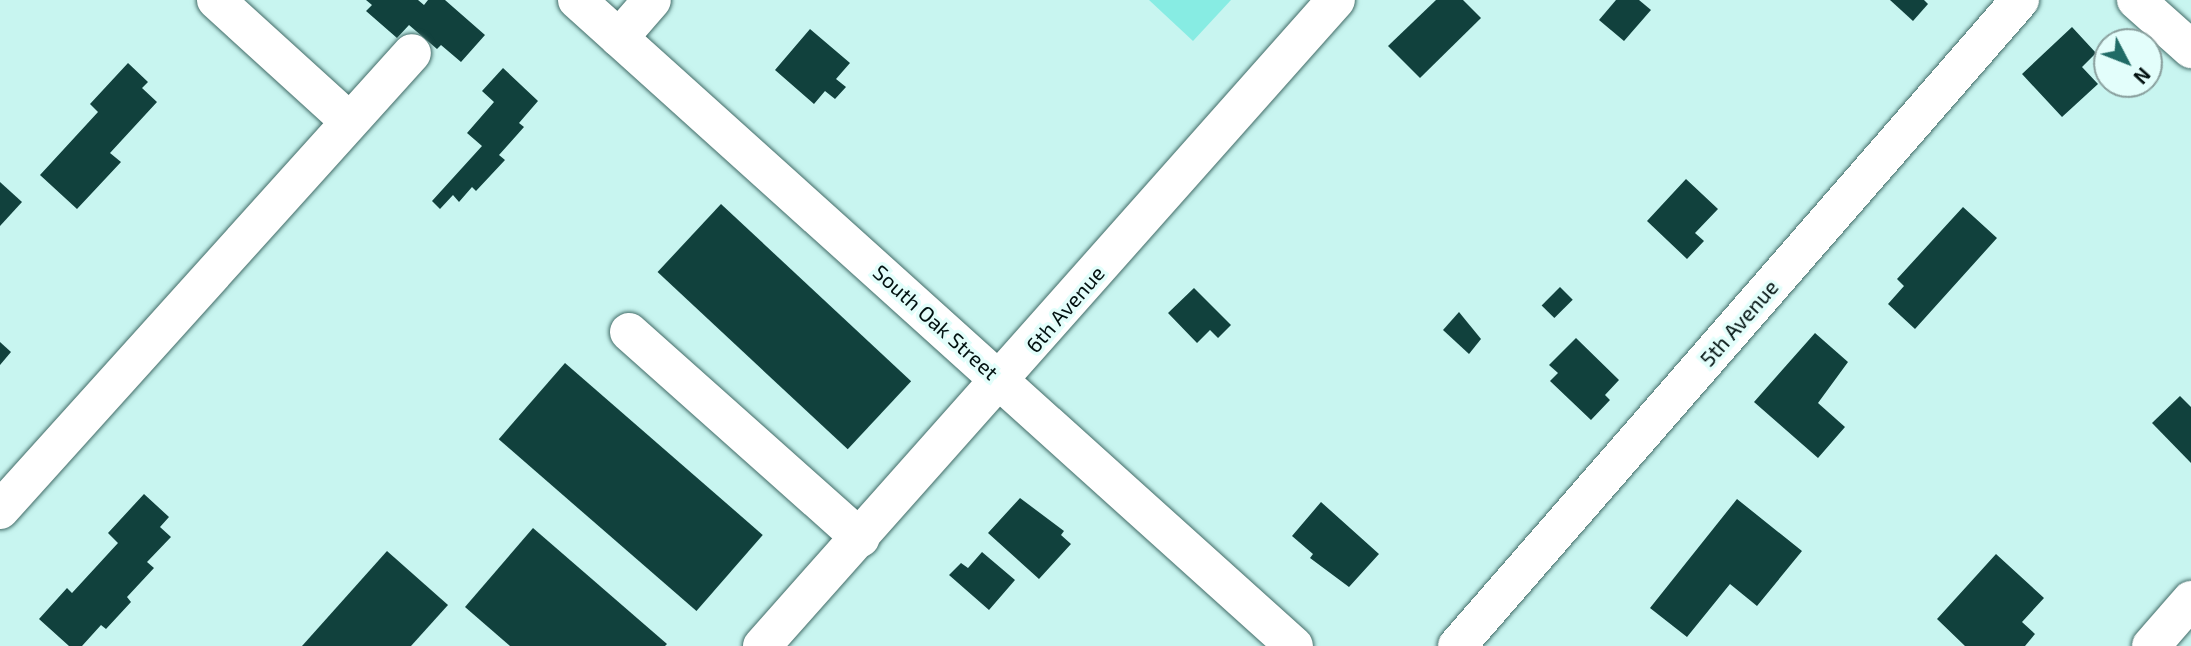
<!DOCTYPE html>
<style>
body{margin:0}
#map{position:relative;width:2191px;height:646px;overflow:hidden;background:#c8f5f0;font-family:"Exo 2",sans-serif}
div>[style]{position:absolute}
.green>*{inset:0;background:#87ece3}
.building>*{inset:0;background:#11413d;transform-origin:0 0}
.roads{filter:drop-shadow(0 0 2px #426b67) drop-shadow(0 0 2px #426b67)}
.minor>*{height:38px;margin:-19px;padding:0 19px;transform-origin:19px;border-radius:19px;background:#fff}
span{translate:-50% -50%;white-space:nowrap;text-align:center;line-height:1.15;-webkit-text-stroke:7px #e3fefb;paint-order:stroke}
.street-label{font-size:21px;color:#021110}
.north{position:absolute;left:2093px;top:28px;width:70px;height:70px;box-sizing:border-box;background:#e3fefb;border:2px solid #899f9d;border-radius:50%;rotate:132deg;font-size:19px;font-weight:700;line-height:28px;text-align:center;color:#021110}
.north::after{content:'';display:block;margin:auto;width:24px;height:32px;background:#206b66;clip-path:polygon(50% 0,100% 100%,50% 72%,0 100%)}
</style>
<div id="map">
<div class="green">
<i style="clip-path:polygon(1149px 0,1231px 0,1193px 41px)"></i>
</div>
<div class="building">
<i style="clip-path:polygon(366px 0,418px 0,424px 5px,428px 0,445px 0,485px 35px,461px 62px,441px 45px,437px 49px,409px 25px,397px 38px,366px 11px,372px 5px)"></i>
<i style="clip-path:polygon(1436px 0,1463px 0,1481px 18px,1420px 78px,1388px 46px)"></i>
<i style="clip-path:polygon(1616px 0,1639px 0,1651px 10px,1624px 41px,1599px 20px)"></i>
<i style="clip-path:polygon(1890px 0,1924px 0,1928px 4px,1913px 21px)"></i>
<i style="clip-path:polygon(2072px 27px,2096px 53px,2082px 67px,2098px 84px,2062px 117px,2022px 74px)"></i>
<i style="clip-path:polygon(810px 29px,850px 63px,836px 79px,846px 87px,835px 99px,825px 91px,814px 104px,775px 70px)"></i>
<i style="clip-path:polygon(128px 63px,148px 82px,142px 88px,157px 102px,110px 153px,121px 162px,77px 209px,40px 175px,98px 112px,90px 104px)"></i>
<i style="clip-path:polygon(503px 68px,538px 101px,519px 123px,524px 127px,499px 155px,505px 160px,476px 191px,472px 187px,459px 202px,453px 195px,440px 209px,432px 201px,482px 146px,467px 133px,494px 102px,482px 91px)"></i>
<i style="clip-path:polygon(1686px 179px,1718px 209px,1695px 233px,1704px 241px,1687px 259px,1647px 221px)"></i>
<i style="clip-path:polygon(0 182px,22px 202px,0 226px)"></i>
<i style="left:721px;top:204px;width:260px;height:93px;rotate:43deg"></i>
<i style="clip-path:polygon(1963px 207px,1997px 238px,1915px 329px,1888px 304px,1904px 286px,1897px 279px)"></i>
<i style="left:1560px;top:287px;width:18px;height:26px;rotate:45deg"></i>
<i style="clip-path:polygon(1194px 288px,1231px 325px,1218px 338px,1210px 330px,1197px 343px,1168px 313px)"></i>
<i style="clip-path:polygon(1459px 312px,1481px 339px,1469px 354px,1443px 330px)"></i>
<i style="clip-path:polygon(1815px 333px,1848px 362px,1818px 403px,1845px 427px,1818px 458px,1754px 402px)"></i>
<i style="clip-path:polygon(1576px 338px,1619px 380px,1605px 395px,1610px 400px,1591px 420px,1550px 381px,1558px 373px,1549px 365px)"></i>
<i style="clip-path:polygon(0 342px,11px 352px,0 365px)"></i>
<i style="left:565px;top:363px;width:262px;height:101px;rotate:41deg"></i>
<i style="clip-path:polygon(2180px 396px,2191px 407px,2191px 463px,2152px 423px)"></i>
<i style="clip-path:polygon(144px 494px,169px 517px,160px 527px,171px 537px,147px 562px,154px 568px,127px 597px,131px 602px,106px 629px,101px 625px,82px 646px,69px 646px,39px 619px,67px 588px,72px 593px,118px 543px,108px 533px)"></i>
<i style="clip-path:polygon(1020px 498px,1064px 531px,1061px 535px,1071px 544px,1039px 579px,988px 533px)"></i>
<i style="clip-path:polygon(1737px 499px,1802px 551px,1757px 606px,1730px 584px,1687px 637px,1650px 608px)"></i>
<i style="clip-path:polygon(1321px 502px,1379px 554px,1349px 587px,1310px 558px,1313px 554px,1292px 536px)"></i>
<i style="clip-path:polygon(533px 528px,667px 644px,665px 646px,510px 646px,465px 607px)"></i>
<i style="clip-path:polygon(387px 551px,448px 605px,411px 646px,302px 646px)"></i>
<i style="clip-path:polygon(982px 552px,1015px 580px,989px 610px,949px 575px,961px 563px,968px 568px)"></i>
<i style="clip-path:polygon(1996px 554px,2044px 598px,2022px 622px,2035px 634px,2025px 646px,1965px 646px,1937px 619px)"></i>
</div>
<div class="roads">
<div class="minor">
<i style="left:216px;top:0;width:180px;rotate:42.3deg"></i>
<i style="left:577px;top:0;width:965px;rotate:42.02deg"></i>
<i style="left:2136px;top:0;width:74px;rotate:41.7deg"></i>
<i style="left:619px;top:38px;width:50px;rotate:-49deg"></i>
<i style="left:629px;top:332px;width:310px;rotate:41.7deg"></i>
<i style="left:0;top:510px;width:615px;rotate:-47.96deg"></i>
<i style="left:762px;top:646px;width:864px;rotate:-48.38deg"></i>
<i style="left:1457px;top:646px;width:857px;rotate:-48.93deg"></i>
<i style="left:2151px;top:646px;width:61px;rotate:-49deg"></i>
</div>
</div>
<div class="street-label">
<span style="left:1065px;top:309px;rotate:-49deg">6th Avenue</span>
<span style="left:936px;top:322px;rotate:42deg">South Oak Street</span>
<span style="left:1739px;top:323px;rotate:-49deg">5th Avenue</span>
</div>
<div class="north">N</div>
</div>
